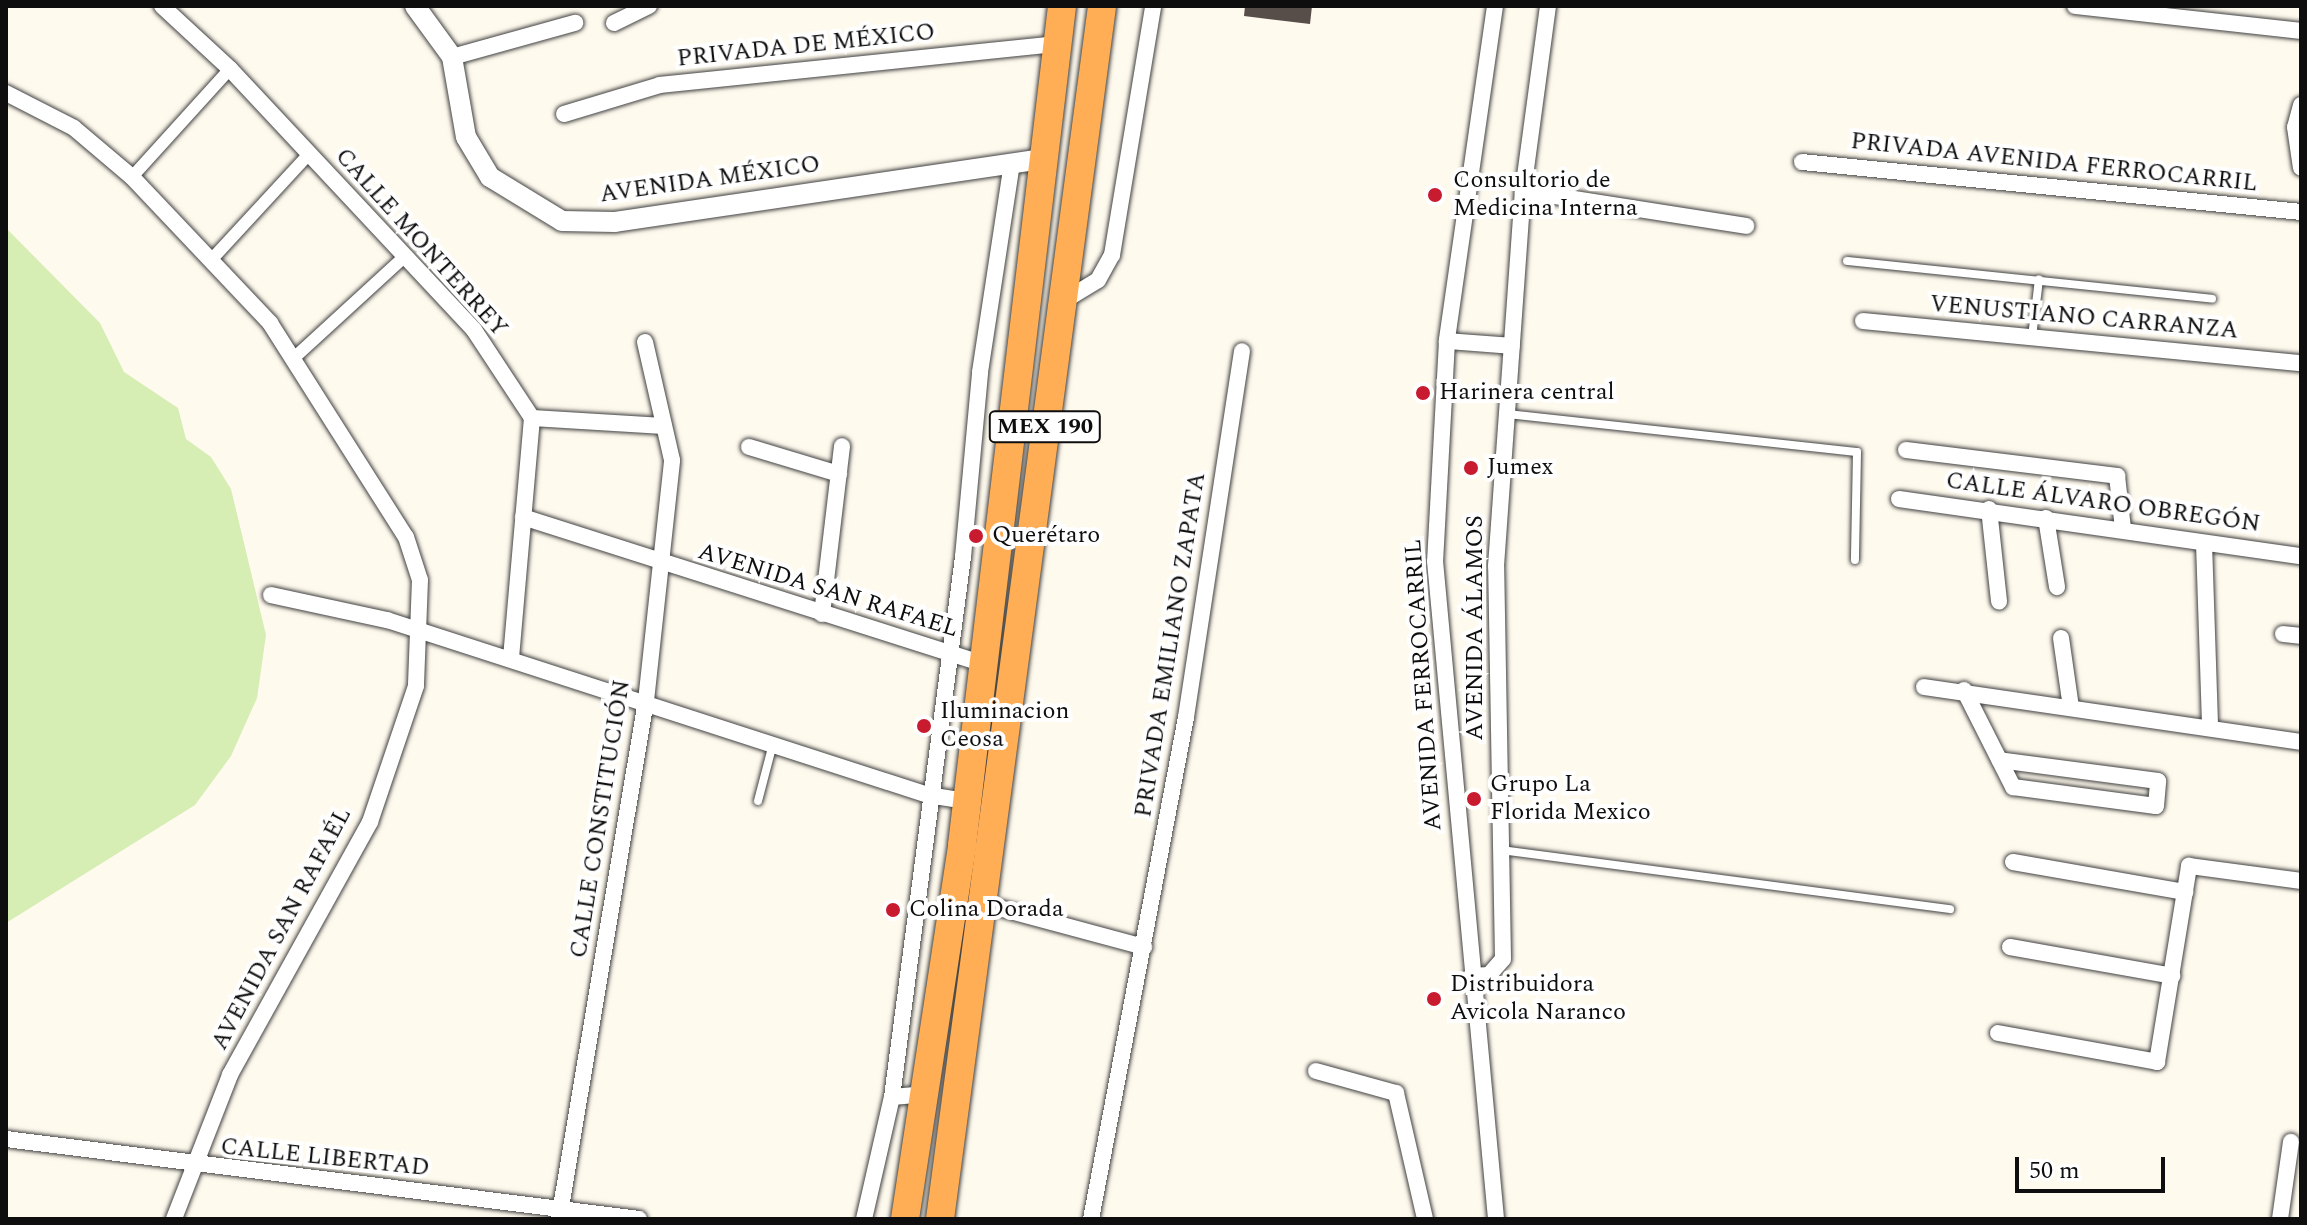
<!DOCTYPE html>
<meta charset="utf-8">
<style>
body{margin:0}
#map{position:relative;width:2307px;height:1225px;overflow:hidden;background:#fffaee;font-family:Spectral,serif}
div>[style]{position:absolute}
.green>*{inset:0;background:#d6edb4}
.building>*{inset:0;background:#574d49}
.roads{filter:drop-shadow(0 0 2px #414141) drop-shadow(0 0 2px #414141)}
.service>*{height:8px;margin:-4px;padding:0 4px;transform-origin:4px;border-radius:4px;background:#fff}
.pedestrian>*{height:12px;margin:-6px;padding:0 6px;transform-origin:6px;border-radius:6px;background:#fff}
.minor>*{height:16px;margin:-8px;padding:0 8px;transform-origin:8px;border-radius:8px;background:#fff}
.tertiary>*{height:20px;margin:-10px;padding:0 10px;transform-origin:10px;border-radius:10px;background:#fff}
.trunk>*{height:28px;margin:-14px;padding:0 14px;transform-origin:14px;border-radius:14px;background:#ffae55}
.dots>*{width:22px;height:22px;translate:-50% -50%;box-sizing:border-box;border:4px solid #fff;border-radius:50%}
span{translate:-50% -50%;white-space:nowrap;text-align:center;line-height:1.15;-webkit-text-stroke:8px #fff;paint-order:stroke}
.shield-label span{padding:2px 6px;background:#fff;border:2px solid;border-radius:6px;-webkit-text-stroke-width:0}
.shield-label{font-size:22px;color:#0e0e0e;font-weight:700}
.street-label{font-size:24px;color:#0e0e0e}
.poi-label{font-size:24px;color:#0e0e0e}
.left{translate:0 -50%;text-align:left}
.frame{position:absolute;inset:0;border:8px solid #0e0e0e;pointer-events:none}
.scale{position:absolute;left:2015px;top:1157px;width:150px;height:36px;box-sizing:border-box;border:4px solid #0e0e0e;border-top:0;padding-left:10px;font-size:24px;line-height:28px;white-space:nowrap;color:#0e0e0e;-webkit-text-stroke:6px #fff;paint-order:stroke}
</style>
<div id="map">
<div class="green">
<i style="clip-path:polygon(6px 228px,100px 323px,124px 372px,178px 408px,186px 439px,211px 457px,231px 489px,266px 635px,257px 698px,231px 756px,195px 805px,6px 923px)"></i>
</div>
<div class="building">
<i style="clip-path:polygon(1245px 6px,1312px 6px,1310px 24px,1244px 16px)"></i>
</div>
<div class="roads">
<div class="service">
<i style="left:1847px;top:261px;width:367px;rotate:5.9deg"></i>
<i style="left:2032px;top:337px;width:58px;rotate:-83.1deg"></i>
<i style="left:1507px;top:414px;width:352px;rotate:6.2deg"></i>
<i style="left:1857px;top:452px;width:108px;rotate:91.1deg"></i>
<i style="left:758px;top:801px;width:59px;rotate:-75.3deg"></i>
<i style="left:1501px;top:850px;width:453px;rotate:7.5deg"></i>
</div>
<div class="pedestrian">
<i style="left:132px;top:177px;width:146px;rotate:-47.8deg"></i>
<i style="left:213px;top:258px;width:142px;rotate:-47.3deg"></i>
<i style="left:295px;top:357px;width:148px;rotate:-42.5deg"></i>
</div>
<div class="minor">
<i style="left:162px;top:6px;width:93px;rotate:42.8deg"></i>
<i style="left:230px;top:69px;width:357px;rotate:46.9deg"></i>
<i style="left:474px;top:330px;width:105px;rotate:56.6deg"></i>
<i style="left:532px;top:418px;width:241px;rotate:95deg"></i>
<i style="left:1495px;top:6px;width:338px;rotate:98.2deg"></i>
<i style="left:1447px;top:341px;width:220px;rotate:93.1deg"></i>
<i style="left:1435px;top:561px;width:661px;rotate:84.7deg"></i>
<i style="left:2075px;top:6px;width:227px;rotate:6.3deg"></i>
<i style="left:614px;top:23px;width:39px;rotate:-26deg"></i>
<i style="left:452px;top:57px;width:128px;rotate:-15.5deg"></i>
<i style="left:6px;top:93px;width:76px;rotate:27.2deg"></i>
<i style="left:74px;top:128px;width:76px;rotate:40.2deg"></i>
<i style="left:132px;top:177px;width:201px;rotate:46.6deg"></i>
<i style="left:270px;top:323px;width:254px;rotate:57.6deg"></i>
<i style="left:406px;top:537px;width:45px;rotate:72deg"></i>
<i style="left:420px;top:580px;width:106px;rotate:92.2deg"></i>
<i style="left:416px;top:686px;width:144px;rotate:108.7deg"></i>
<i style="left:370px;top:822px;width:289px;rotate:119deg"></i>
<i style="left:230px;top:1075px;width:155px;rotate:111.3deg"></i>
<i style="left:2301px;top:105px;width:23px;rotate:105deg"></i>
<i style="left:2295px;top:127px;width:41px;rotate:81.7deg"></i>
<i style="left:564px;top:114px;width:100px;rotate:-16.8deg"></i>
<i style="left:660px;top:85px;width:399px;rotate:-5.9deg"></i>
<i style="left:1802px;top:162px;width:501px;rotate:5.72deg"></i>
<i style="left:1523px;top:191px;width:226px;rotate:8.9deg"></i>
<i style="left:1062px;top:302px;width:42px;rotate:-31.4deg"></i>
<i style="left:1098px;top:280px;width:29px;rotate:-61deg"></i>
<i style="left:1112px;top:255px;width:252px;rotate:-80.6deg"></i>
<i style="left:1863px;top:321px;width:440px;rotate:5.5deg"></i>
<i style="left:1447px;top:341px;width:65px;rotate:4.4deg"></i>
<i style="left:532px;top:418px;width:132px;rotate:3.5deg"></i>
<i style="left:749px;top:447px;width:94px;rotate:16.7deg"></i>
<i style="left:1906px;top:450px;width:213px;rotate:7deg"></i>
<i style="left:2117px;top:476px;width:53px;rotate:83.5deg"></i>
<i style="left:1899px;top:499px;width:406px;rotate:8.1deg"></i>
<i style="left:1989px;top:509px;width:93px;rotate:83.8deg"></i>
<i style="left:523px;top:517px;width:481px;rotate:17.7deg"></i>
<i style="left:2046px;top:518px;width:70px;rotate:80.9deg"></i>
<i style="left:2204px;top:543px;width:185px;rotate:88.1deg"></i>
<i style="left:271px;top:595px;width:119px;rotate:12.2deg"></i>
<i style="left:387px;top:620px;width:569px;rotate:17.93deg"></i>
<i style="left:928px;top:795px;width:39px;rotate:9deg"></i>
<i style="left:822px;top:614px;width:169px;rotate:-83.2deg"></i>
<i style="left:2283px;top:634px;width:18px;rotate:6deg"></i>
<i style="left:2061px;top:638px;width:70px;rotate:81.8deg"></i>
<i style="left:1924px;top:687px;width:381px;rotate:8.3deg"></i>
<i style="left:1964px;top:690px;width:109px;rotate:63.2deg"></i>
<i style="left:2013px;top:787px;width:144px;rotate:7.6deg"></i>
<i style="left:2156px;top:806px;width:25px;rotate:-85deg"></i>
<i style="left:2158px;top:781px;width:160px;rotate:-172.5deg"></i>
<i style="left:2013px;top:862px;width:175px;rotate:9.9deg"></i>
<i style="left:981px;top:903px;width:169px;rotate:15.1deg"></i>
<i style="left:2010px;top:947px;width:165px;rotate:10.1deg"></i>
<i style="left:1471px;top:976px;width:18px;rotate:-3deg"></i>
<i style="left:1489px;top:975px;width:21px;rotate:-49deg"></i>
<i style="left:1503px;top:959px;width:393px;rotate:-91deg"></i>
<i style="left:1496px;top:566px;width:376px;rotate:-85.9deg"></i>
<i style="left:1523px;top:191px;width:187px;rotate:-82.3deg"></i>
<i style="left:1998px;top:1033px;width:162px;rotate:10.3deg"></i>
<i style="left:2157px;top:1062px;width:199px;rotate:-80.7deg"></i>
<i style="left:2189px;top:866px;width:113px;rotate:7.6deg"></i>
<i style="left:1316px;top:1071px;width:83px;rotate:15.4deg"></i>
<i style="left:1396px;top:1093px;width:129px;rotate:77deg"></i>
<i style="left:892px;top:1097px;width:545px;rotate:-82.51deg"></i>
<i style="left:963px;top:557px;width:186px;rotate:-84.7deg"></i>
<i style="left:980px;top:372px;width:210px;rotate:-81.3deg"></i>
<i style="left:6px;top:1139px;width:638px;rotate:7.2deg"></i>
<i style="left:559px;top:1219px;width:525px;rotate:-80.47deg"></i>
<i style="left:646px;top:701px;width:242px;rotate:-83.8deg"></i>
<i style="left:672px;top:460px;width:121px;rotate:-102.9deg"></i>
<i style="left:864px;top:1219px;width:125px;rotate:-77.1deg"></i>
<i style="left:892px;top:1097px;width:32px;rotate:-5deg"></i>
<i style="left:1091px;top:1219px;width:511px;rotate:-79.28deg"></i>
<i style="left:1186px;top:717px;width:370px;rotate:-81.3deg"></i>
<i style="left:2280px;top:1219px;width:78px;rotate:-81.9deg"></i>
</div>
<div class="tertiary">
<i style="left:415px;top:6px;width:63px;rotate:54deg"></i>
<i style="left:452px;top:57px;width:81px;rotate:80.1deg"></i>
<i style="left:466px;top:137px;width:47px;rotate:59deg"></i>
<i style="left:490px;top:177px;width:84px;rotate:31.4deg"></i>
<i style="left:562px;top:221px;width:53px;rotate:1.1deg"></i>
<i style="left:615px;top:222px;width:433px;rotate:-8.4deg"></i>
</div>
<div class="trunk">
<i style="left:905px;top:1219px;width:378px;rotate:-81.3deg"></i>
<i style="left:962px;top:845px;width:845px;rotate:-83.2deg"></i>
<i style="left:940px;top:1219px;width:1224px;rotate:-82.39deg"></i>
</div>
</div>
<div class="dots">
<i style="left:1435px;top:195px;background:#c81b30"></i>
<i style="left:1423px;top:393px;background:#c81b30"></i>
<i style="left:1471px;top:468px;background:#c81b30"></i>
<i style="left:976px;top:536px;background:#c81b30"></i>
<i style="left:924px;top:726px;background:#c81b30"></i>
<i style="left:1474px;top:799px;background:#c81b30"></i>
<i style="left:893px;top:910px;background:#c81b30"></i>
<i style="left:1434px;top:999px;background:#c81b30"></i>
</div>
<div class="shield-label">
<span style="left:1045px;top:427px">MEX 190</span>
</div>
<div class="street-label">
<span style="left:806px;top:46px;rotate:-6deg">PRIVADA DE MÉXICO</span>
<span style="left:2054px;top:163px;rotate:6deg">PRIVADA AVENIDA FERROCARRIL</span>
<span style="left:710px;top:180px;rotate:-8deg">AVENIDA MÉXICO</span>
<span style="left:421px;top:243px;rotate:48deg">CALLE MONTERREY</span>
<span style="left:2084px;top:318px;rotate:5deg">VENUSTIANO CARRANZA</span>
<span style="left:2103px;top:503px;rotate:8deg">CALLE ÁLVARO OBREGÓN</span>
<span style="left:828px;top:591px;rotate:17deg">AVENIDA SAN RAFAEL</span>
<span style="left:1476px;top:628px;rotate:-90deg">AVENIDA ÁLAMOS</span>
<span style="left:1171px;top:645px;rotate:-81deg">PRIVADA EMILIANO ZAPATA</span>
<span style="left:1424px;top:685px;rotate:-94deg">AVENIDA FERROCARRIL</span>
<span style="left:601px;top:819px;rotate:-81deg">CALLE CONSTITUCIÓN</span>
<span style="left:282px;top:929px;rotate:-62deg">AVENIDA SAN RAFAÉL</span>
<span style="left:325px;top:1158px;rotate:6deg">CALLE LIBERTAD</span>
</div>
<div class="poi-label">
<span class="left" style="left:1453px;top:195px">Consultorio de<br>Medicina Interna</span>
<span class="left" style="left:1439px;top:393px">Harinera central</span>
<span class="left" style="left:1487px;top:468px">Jumex</span>
<span class="left" style="left:992px;top:536px">Querétaro</span>
<span class="left" style="left:940px;top:726px">Iluminacion<br>Ceosa</span>
<span class="left" style="left:1490px;top:799px">Grupo La<br>Florida Mexico</span>
<span class="left" style="left:909px;top:910px">Colina Dorada</span>
<span class="left" style="left:1450px;top:999px">Distribuidora<br>Avicola Naranco</span>
</div>
<div class="frame"></div>
<div class="scale">50 m</div>
</div>
